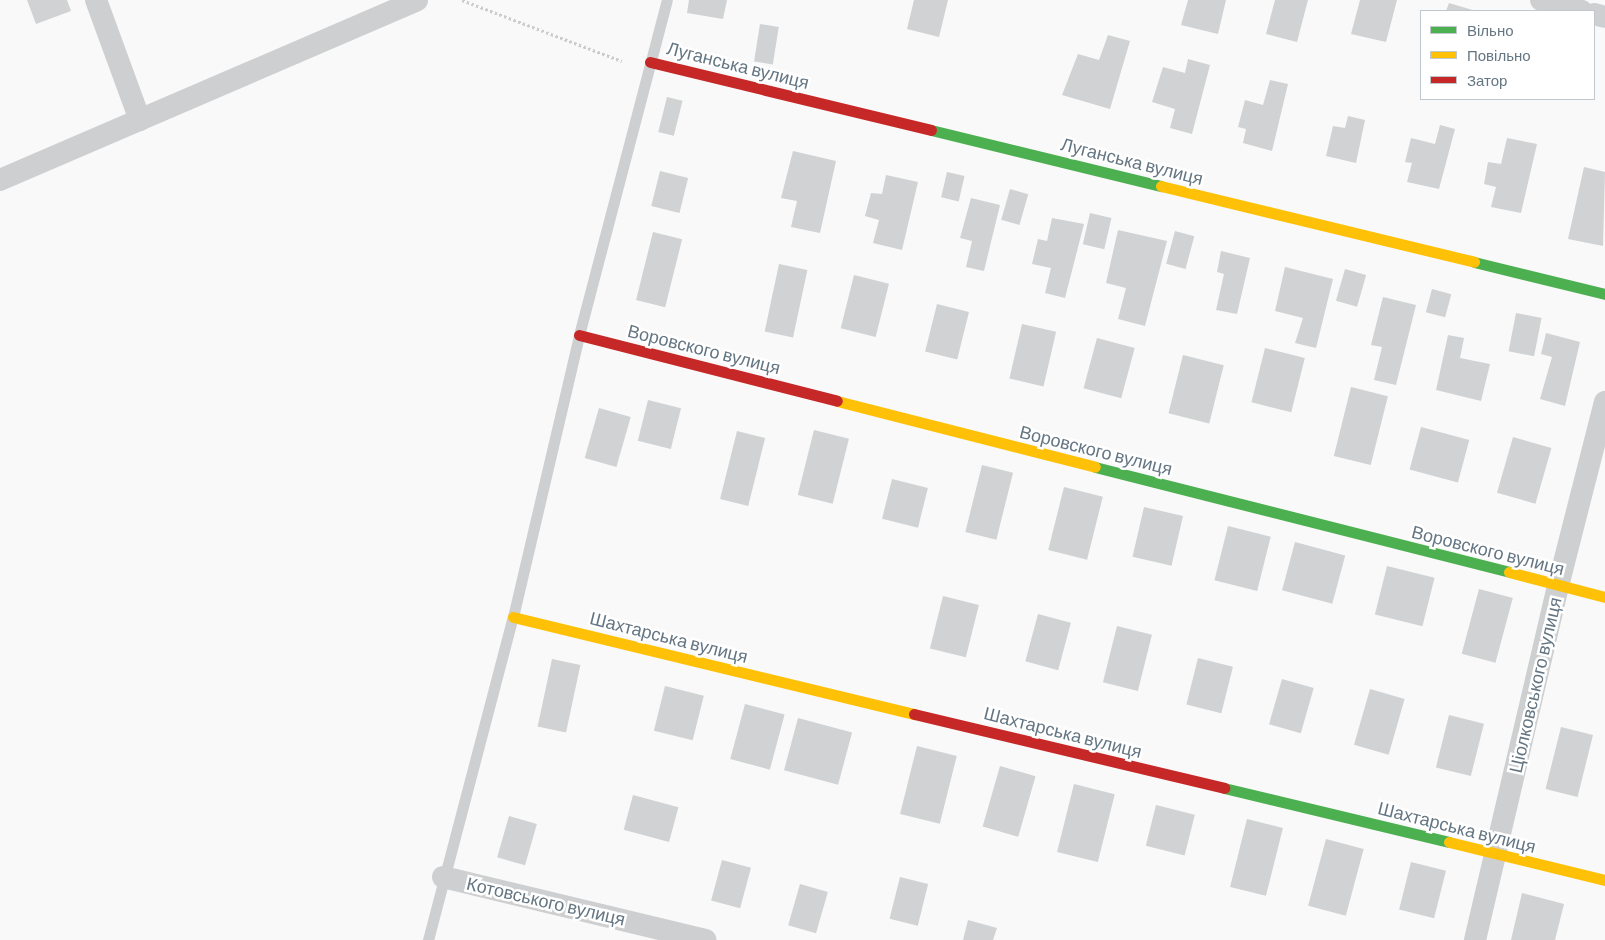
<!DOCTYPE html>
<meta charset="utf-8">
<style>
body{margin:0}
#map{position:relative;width:1605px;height:940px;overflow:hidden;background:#f9f9f9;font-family:Barlow,sans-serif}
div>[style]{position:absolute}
.building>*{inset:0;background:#d0d2d3;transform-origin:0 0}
.path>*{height:3px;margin-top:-1.5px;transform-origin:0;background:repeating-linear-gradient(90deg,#cbcccd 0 2.5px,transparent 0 5px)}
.lane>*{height:11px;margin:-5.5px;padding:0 5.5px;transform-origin:5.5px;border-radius:5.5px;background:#cecfd0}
.street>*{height:22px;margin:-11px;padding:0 11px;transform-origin:11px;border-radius:11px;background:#cecfd0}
.fast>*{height:11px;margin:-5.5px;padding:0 5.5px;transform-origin:5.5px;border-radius:5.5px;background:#4caf50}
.slow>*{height:11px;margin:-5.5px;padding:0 5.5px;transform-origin:5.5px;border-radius:5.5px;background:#ffc107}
.jam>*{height:11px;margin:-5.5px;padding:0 5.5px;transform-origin:5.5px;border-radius:5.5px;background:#c62828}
span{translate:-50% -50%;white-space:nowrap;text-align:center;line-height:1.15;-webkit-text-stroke:5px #fff;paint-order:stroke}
.street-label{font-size:18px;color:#657683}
.legend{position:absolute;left:1420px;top:10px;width:175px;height:90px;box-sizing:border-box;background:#fff;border:1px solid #c1c8cd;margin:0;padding:6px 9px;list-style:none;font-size:15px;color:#657683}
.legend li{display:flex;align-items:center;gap:10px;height:25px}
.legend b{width:25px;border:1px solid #c1c8cd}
</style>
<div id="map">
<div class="building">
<i style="clip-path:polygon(27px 0,67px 0,71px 11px,36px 24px)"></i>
<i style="clip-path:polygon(689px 0,727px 0,723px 19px,687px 13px)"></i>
<i style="clip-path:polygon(914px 0,948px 0,939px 37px,907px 29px)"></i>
<i style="clip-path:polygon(1188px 0,1226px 0,1218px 34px,1181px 25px)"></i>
<i style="clip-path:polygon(1275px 0,1308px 0,1297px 42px,1266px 34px)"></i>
<i style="clip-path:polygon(1360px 0,1397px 0,1386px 42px,1351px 34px)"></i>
<i style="clip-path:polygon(1449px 3px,1476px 11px,1446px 11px)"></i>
<i style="left:760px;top:24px;width:19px;height:38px;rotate:9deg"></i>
<i style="clip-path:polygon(1108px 35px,1130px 41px,1110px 109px,1062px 95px,1078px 54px,1099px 60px)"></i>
<i style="clip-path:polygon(1188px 59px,1210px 65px,1192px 134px,1170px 128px,1175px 109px,1152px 102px,1163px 67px,1185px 73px)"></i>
<i style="clip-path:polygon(1270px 80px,1288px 84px,1272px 151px,1243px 143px,1246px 129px,1238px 127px,1245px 100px,1263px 105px)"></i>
<i style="left:667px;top:97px;width:16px;height:36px;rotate:14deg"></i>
<i style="clip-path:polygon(1348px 116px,1365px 120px,1356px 163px,1326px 156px,1333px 126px,1345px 128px)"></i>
<i style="clip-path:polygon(1440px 125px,1455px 129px,1439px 189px,1407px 182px,1412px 163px,1405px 162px,1411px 138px,1435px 144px)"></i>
<i style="clip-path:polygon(1507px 138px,1537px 144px,1521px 213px,1491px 207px,1496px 187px,1484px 184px,1488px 162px,1501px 164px)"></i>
<i style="clip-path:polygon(793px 151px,836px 161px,820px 233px,791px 227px,797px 201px,781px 198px)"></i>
<i style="clip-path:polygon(1584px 167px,1605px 172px,1603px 246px,1568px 239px)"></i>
<i style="left:660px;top:171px;width:29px;height:36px;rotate:14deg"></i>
<i style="left:947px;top:172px;width:18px;height:26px;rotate:13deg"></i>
<i style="clip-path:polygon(886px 175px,918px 182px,902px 250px,873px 243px,879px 220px,865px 216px,871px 193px,882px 194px)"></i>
<i style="left:1010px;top:189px;width:19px;height:32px;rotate:16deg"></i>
<i style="clip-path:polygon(971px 198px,1000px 205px,984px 271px,966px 267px,972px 241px,960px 238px)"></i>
<i style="left:1090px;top:213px;width:22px;height:32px;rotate:13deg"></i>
<i style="clip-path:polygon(1052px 218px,1084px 224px,1065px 298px,1045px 293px,1051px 268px,1032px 264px,1038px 239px,1047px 241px)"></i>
<i style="clip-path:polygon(1118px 230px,1167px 241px,1145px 326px,1118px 319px,1126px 288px,1106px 283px)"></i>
<i style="left:1175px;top:231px;width:20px;height:34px;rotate:15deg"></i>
<i style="left:653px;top:232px;width:30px;height:70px;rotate:14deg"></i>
<i style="clip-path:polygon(1221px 251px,1250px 258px,1237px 314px,1216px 310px,1224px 274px,1217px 272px)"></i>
<i style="left:779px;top:264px;width:29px;height:69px;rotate:12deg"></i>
<i style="clip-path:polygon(1285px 267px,1333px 279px,1316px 348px,1295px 343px,1303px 318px,1275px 311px)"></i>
<i style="left:1345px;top:269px;width:22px;height:33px;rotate:16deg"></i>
<i style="left:854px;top:275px;width:36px;height:55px;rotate:14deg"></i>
<i style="left:1432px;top:289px;width:20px;height:24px;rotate:15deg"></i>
<i style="clip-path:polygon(1383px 297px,1416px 305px,1396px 385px,1374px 380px,1382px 347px,1371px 345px)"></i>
<i style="left:937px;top:304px;width:33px;height:49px;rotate:14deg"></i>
<i style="left:1516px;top:313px;width:26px;height:39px;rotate:11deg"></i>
<i style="left:1022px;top:324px;width:35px;height:56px;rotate:13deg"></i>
<i style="clip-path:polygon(1546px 333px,1580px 342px,1565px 406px,1540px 399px,1552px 357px,1541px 354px)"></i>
<i style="clip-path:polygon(1448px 335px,1464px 338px,1460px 358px,1490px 364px,1481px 401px,1436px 390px)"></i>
<i style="left:1097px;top:338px;width:39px;height:52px;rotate:15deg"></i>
<i style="left:1265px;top:348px;width:41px;height:56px;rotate:14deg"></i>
<i style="left:1183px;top:355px;width:42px;height:60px;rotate:14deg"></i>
<i style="left:1351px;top:387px;width:38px;height:71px;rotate:14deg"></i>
<i style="left:648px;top:400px;width:34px;height:42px;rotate:14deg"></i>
<i style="left:599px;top:408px;width:33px;height:52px;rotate:16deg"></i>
<i style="left:1421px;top:427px;width:50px;height:44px;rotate:15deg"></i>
<i style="left:814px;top:430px;width:36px;height:67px;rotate:14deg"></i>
<i style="left:737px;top:431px;width:29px;height:70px;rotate:14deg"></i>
<i style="left:1513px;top:437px;width:40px;height:58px;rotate:16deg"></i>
<i style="left:982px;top:465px;width:32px;height:69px;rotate:14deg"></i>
<i style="left:892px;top:479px;width:37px;height:41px;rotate:14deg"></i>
<i style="left:1064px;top:487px;width:40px;height:65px;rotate:14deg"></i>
<i style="left:1144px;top:507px;width:40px;height:51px;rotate:13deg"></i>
<i style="left:1228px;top:526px;width:44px;height:56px;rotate:14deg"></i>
<i style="left:1295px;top:542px;width:52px;height:50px;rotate:15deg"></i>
<i style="left:1387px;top:566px;width:49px;height:50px;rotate:14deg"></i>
<i style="left:1479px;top:589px;width:35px;height:67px;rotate:15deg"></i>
<i style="left:943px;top:596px;width:37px;height:54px;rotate:14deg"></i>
<i style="left:1038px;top:614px;width:34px;height:49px;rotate:15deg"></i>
<i style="left:1117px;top:626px;width:36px;height:58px;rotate:14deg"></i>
<i style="left:1198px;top:658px;width:36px;height:48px;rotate:14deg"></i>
<i style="left:552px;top:659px;width:29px;height:69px;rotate:12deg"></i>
<i style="left:1282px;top:679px;width:33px;height:47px;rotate:16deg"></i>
<i style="left:665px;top:686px;width:40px;height:46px;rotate:14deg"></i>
<i style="left:1370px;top:689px;width:36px;height:58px;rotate:16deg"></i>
<i style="left:745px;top:704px;width:41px;height:57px;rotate:15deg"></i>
<i style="left:1449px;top:715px;width:36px;height:54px;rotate:14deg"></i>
<i style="left:798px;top:718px;width:56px;height:54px;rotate:15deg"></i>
<i style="left:1561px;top:727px;width:33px;height:64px;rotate:14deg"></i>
<i style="left:917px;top:746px;width:41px;height:70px;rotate:14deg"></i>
<i style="left:1000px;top:766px;width:37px;height:63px;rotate:16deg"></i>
<i style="left:1074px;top:784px;width:42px;height:70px;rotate:14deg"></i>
<i style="left:633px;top:795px;width:47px;height:36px;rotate:15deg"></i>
<i style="left:1156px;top:805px;width:40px;height:42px;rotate:14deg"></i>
<i style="left:509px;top:816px;width:29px;height:43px;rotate:16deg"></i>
<i style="left:1247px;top:819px;width:37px;height:70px;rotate:14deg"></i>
<i style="left:1326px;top:839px;width:39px;height:69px;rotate:15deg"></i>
<i style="left:722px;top:860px;width:30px;height:42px;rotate:15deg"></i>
<i style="left:1411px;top:862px;width:36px;height:49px;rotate:14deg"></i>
<i style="left:900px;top:877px;width:29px;height:43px;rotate:14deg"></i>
<i style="left:800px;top:884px;width:29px;height:43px;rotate:16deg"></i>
<i style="clip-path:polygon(1522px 893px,1564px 904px,1555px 940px,1511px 940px)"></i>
<i style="clip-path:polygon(968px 920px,997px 928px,993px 940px,963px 940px)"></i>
</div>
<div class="path">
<i style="left:462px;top:0;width:171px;rotate:20.9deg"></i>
</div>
<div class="lane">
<i style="left:428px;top:940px;width:334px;rotate:-75.3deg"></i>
<i style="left:513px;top:617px;width:290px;rotate:-76.8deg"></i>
<i style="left:579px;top:335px;width:346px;rotate:-75.3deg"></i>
</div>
<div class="street">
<i style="left:96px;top:0;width:128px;rotate:69.9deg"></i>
<i style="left:1541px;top:0;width:42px;rotate:15deg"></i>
<i style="left:1594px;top:14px;width:11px;rotate:15deg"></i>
<i style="left:0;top:180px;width:454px;rotate:-23.3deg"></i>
<i style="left:443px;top:877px;width:270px;rotate:13.5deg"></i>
<i style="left:1475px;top:940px;width:364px;rotate:-76.8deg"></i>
<i style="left:1558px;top:586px;width:190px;rotate:-75.7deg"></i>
</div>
<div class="fast">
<i style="left:931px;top:130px;width:237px;rotate:13.7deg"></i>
<i style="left:1474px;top:262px;width:135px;rotate:13.7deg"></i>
<i style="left:1095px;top:467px;width:427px;rotate:14.2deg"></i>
<i style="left:1224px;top:788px;width:231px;rotate:13.5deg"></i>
</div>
<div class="slow">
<i style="left:1161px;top:186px;width:322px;rotate:13.6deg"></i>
<i style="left:837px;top:401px;width:266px;rotate:14.3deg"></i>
<i style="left:1509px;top:572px;width:99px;rotate:14.6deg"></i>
<i style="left:513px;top:617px;width:413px;rotate:13.6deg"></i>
<i style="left:1449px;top:842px;width:161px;rotate:13.7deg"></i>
</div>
<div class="jam">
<i style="left:650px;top:62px;width:289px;rotate:13.6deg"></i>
<i style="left:579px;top:335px;width:266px;rotate:14.3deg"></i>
<i style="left:914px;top:714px;width:319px;rotate:13.4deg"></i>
</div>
<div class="street-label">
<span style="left:738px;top:65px;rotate:14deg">Луганська вулиця</span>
<span style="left:1132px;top:161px;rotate:14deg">Луганська вулиця</span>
<span style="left:704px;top:349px;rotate:14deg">Воровского вулиця</span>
<span style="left:1096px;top:450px;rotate:14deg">Воровского вулиця</span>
<span style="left:1488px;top:550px;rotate:14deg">Воровского вулиця</span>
<span style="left:669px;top:637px;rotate:14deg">Шахтарська вулиця</span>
<span style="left:1535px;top:685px;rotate:-77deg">Ціолковського вулиця</span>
<span style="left:1063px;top:732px;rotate:14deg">Шахтарська вулиця</span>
<span style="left:1457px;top:827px;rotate:14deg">Шахтарська вулиця</span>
<span style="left:546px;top:901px;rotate:13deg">Котовського вулиця</span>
</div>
<ul class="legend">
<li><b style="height:6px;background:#4caf50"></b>Вільно</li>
<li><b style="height:6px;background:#ffc107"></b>Повільно</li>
<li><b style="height:6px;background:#c62828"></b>Затор</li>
</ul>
</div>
